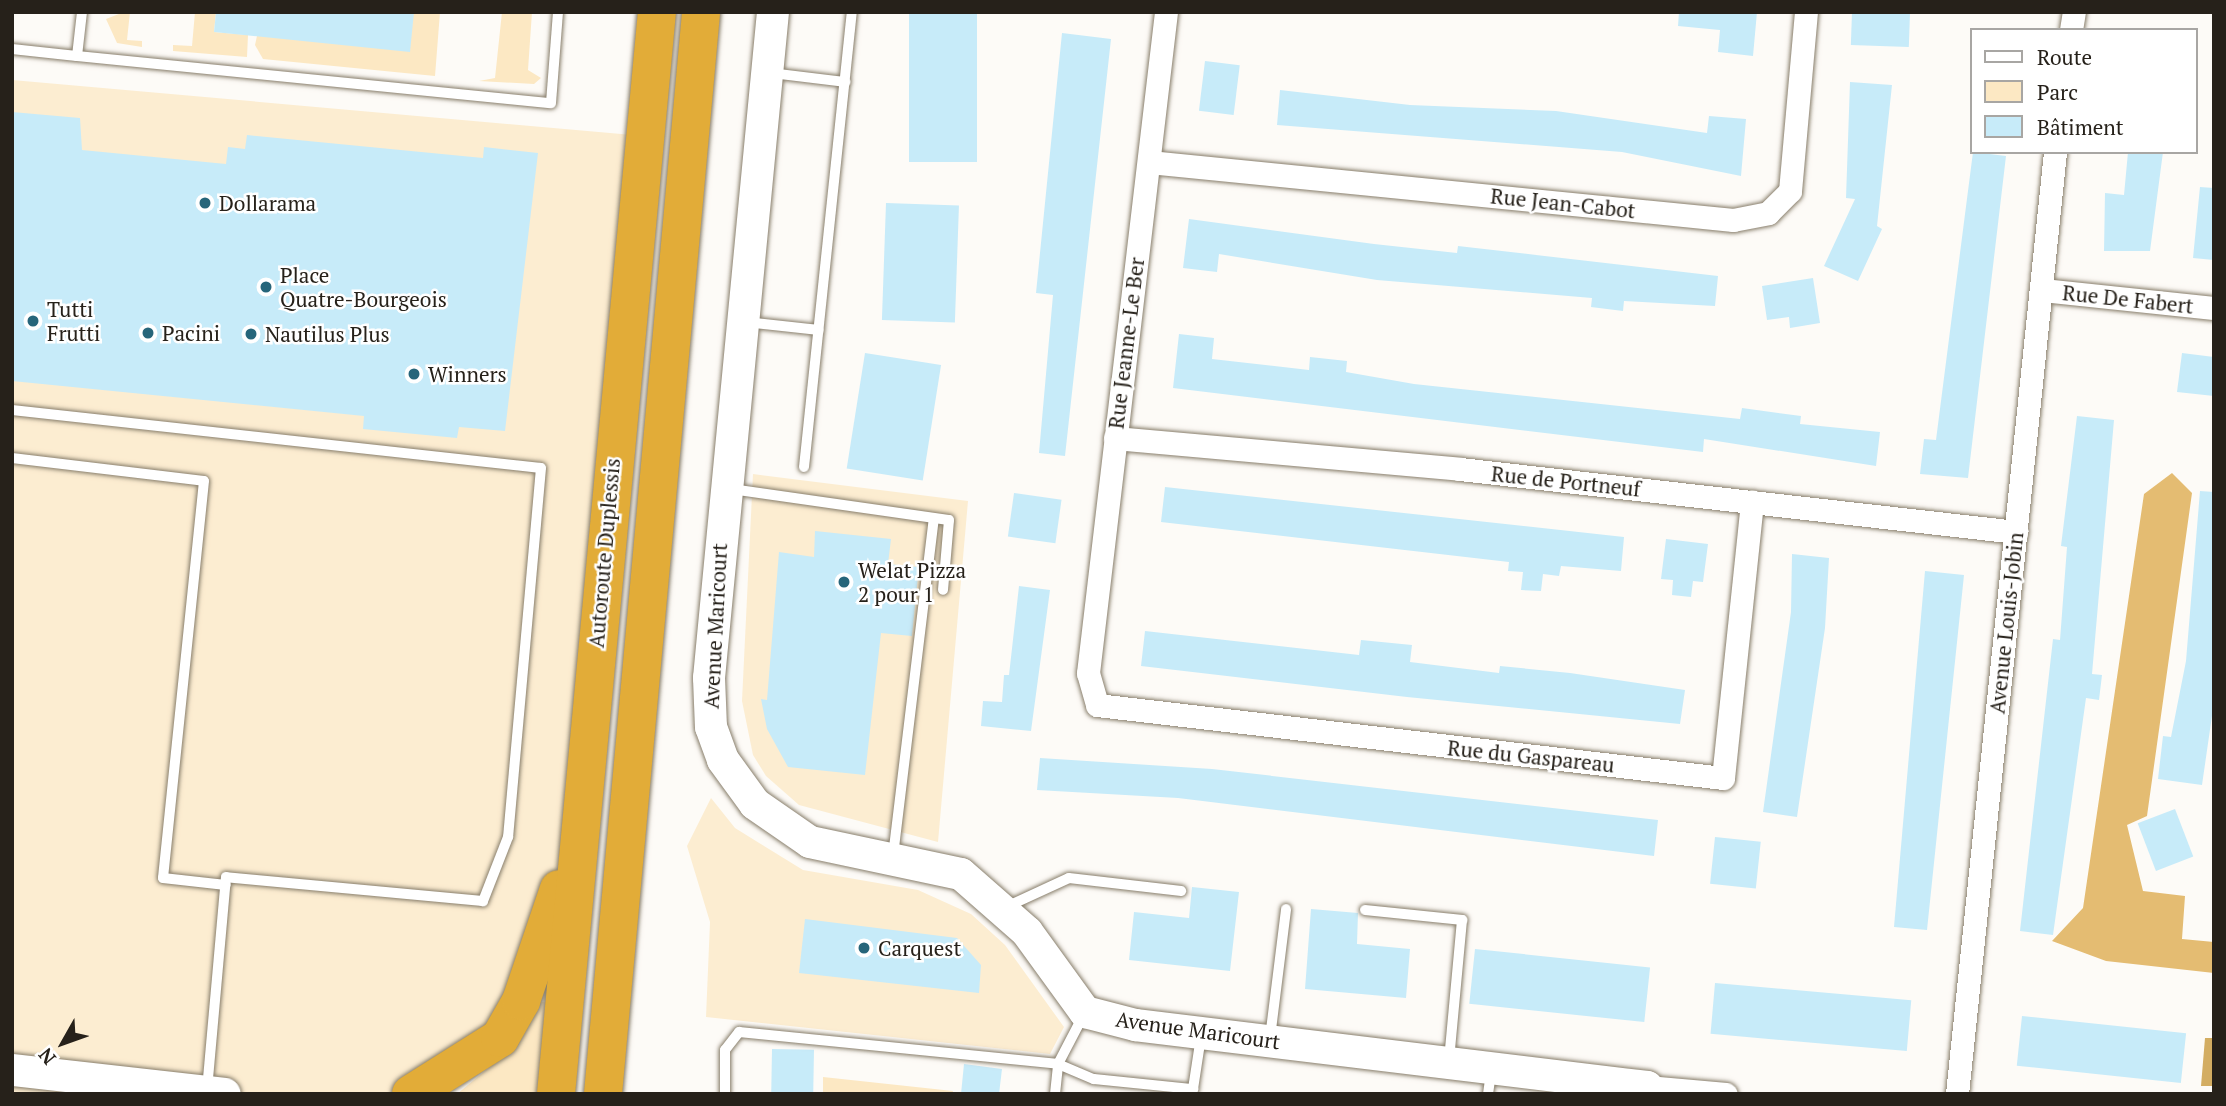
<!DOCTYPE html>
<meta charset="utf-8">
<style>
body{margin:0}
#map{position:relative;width:2226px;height:1106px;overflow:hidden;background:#fdfbf7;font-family:"PT Serif",serif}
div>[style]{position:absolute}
.built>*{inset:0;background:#fcedd1}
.green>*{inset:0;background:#fce8c3}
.forest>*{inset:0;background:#e4bc72}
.water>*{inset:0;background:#d3ad62}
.building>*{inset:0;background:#c7ebf9;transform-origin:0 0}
.roads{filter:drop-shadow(0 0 2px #887e6b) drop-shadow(0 0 2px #887e6b)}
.lane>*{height:10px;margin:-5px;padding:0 5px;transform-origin:5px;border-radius:5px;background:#fff}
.street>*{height:23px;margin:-11.5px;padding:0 11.5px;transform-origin:11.5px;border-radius:11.5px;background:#fff}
.secondary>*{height:32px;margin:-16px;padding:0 16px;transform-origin:16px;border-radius:16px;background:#fff}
.highway>*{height:38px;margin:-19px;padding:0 19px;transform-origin:19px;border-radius:19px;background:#e2ac38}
.dots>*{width:19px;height:19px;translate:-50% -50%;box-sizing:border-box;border:4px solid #fff;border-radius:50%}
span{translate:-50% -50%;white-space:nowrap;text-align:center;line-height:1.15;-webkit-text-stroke:5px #fff;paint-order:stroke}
.poi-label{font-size:21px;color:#26211a}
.left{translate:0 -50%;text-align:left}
.street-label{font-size:21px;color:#26211a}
.frame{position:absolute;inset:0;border:14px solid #26211a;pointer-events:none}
.legend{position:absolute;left:1970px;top:28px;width:228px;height:126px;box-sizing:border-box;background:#fff;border:2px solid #a8a6a3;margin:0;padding:9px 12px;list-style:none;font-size:21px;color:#26211a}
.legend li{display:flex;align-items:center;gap:14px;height:35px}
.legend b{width:35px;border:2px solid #a8a6a3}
.north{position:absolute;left:28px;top:1008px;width:70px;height:70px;-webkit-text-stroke:5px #fff;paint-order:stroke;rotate:230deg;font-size:19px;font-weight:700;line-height:28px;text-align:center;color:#26211a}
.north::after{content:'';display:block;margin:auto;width:24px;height:32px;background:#26211a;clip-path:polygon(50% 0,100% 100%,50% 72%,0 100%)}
</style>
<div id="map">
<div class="built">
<i style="clip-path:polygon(12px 80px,644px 136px,578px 827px,521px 1001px,411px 1094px,12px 1094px)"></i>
<i style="clip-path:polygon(753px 474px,968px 501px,938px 842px,799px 805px,766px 776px,753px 755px,742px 701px)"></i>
<i style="clip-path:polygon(711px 798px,735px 828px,803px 870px,918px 890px,971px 914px,1005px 945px,1064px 1027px,1050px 1054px,706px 1017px,710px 922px,687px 846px)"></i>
</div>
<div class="green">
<i style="clip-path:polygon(124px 12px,130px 12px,127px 40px,142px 41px,142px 47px,117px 43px,106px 19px)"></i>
<i style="clip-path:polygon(195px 12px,216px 12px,214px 32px,248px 35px,247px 57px,173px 51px,173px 45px,192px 46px)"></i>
<i style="clip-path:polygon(414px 12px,440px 12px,435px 76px,263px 59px,255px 45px,257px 36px)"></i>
<i style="clip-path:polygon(502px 12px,532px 12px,528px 70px,541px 78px,534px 84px,479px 81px,495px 78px)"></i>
<i style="clip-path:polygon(538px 1001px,548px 1003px,540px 1094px,457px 1094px,491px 1066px)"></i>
<i style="clip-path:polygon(823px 1077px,953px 1091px,952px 1094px,823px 1094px)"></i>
</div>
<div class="forest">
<i style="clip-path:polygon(2172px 473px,2192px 493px,2147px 816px,2127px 825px,2143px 891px,2185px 896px,2182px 939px,2214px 942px,2214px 973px,2106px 961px,2052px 941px,2083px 908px,2144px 494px)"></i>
</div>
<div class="water">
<i style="clip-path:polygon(2205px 1038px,2214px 1038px,2214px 1086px,2201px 1086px)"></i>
</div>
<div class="building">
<i style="clip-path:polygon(216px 12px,414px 12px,410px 52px,214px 32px)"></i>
<i style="left:909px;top:12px;width:68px;height:150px"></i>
<i style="clip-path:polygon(1679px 12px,1757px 12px,1753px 56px,1718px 52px,1720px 30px,1678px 26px)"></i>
<i style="left:1852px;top:12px;width:58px;height:33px;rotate:2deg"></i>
<i style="clip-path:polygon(1062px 33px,1111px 39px,1065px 456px,1039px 453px,1053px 295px,1036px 293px)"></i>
<i style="left:1205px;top:61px;width:35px;height:50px;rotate:7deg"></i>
<i style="clip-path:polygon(1850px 82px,1892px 85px,1877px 226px,1882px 229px,1858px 281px,1824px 266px,1855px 199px,1846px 198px)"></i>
<i style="clip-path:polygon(1280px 90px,1410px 105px,1556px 111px,1707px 133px,1709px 116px,1746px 119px,1741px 176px,1622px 152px,1277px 125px)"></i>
<i style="clip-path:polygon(12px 112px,80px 118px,82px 150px,226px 164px,228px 147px,245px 149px,247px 135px,483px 158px,484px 147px,538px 153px,505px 431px,459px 427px,457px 438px,363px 429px,364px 416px,12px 381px)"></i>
<i style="clip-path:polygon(1973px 152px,2006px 156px,1968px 478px,1920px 474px,1924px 439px,1936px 440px)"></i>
<i style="clip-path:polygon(2128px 152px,2163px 152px,2150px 251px,2104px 251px,2105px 193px,2124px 195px)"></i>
<i style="clip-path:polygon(2200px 187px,2214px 188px,2214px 260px,2193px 258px)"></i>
<i style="left:886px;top:203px;width:73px;height:117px;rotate:2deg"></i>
<i style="clip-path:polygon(1189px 219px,1374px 244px,1457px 253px,1458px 246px,1718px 276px,1715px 306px,1624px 301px,1623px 311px,1591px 307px,1592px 298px,1377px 280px,1219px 254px,1217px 272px,1183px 268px)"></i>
<i style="clip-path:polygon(1813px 278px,1820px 323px,1790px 328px,1789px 317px,1767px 320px,1762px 286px)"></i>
<i style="clip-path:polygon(1179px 334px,1214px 338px,1212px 359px,1309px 370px,1310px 357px,1347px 361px,1346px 372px,1414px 384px,1740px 419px,1742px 408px,1801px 416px,1800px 424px,1880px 432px,1876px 466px,1704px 439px,1703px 452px,1173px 388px)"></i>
<i style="left:865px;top:353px;width:77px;height:117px;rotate:9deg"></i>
<i style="clip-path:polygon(2182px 353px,2214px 357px,2214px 396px,2177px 392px)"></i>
<i style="clip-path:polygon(2077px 416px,2114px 420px,2092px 674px,2102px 675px,2099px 700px,2086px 698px,2053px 935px,2020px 931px,2053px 639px,2060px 640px,2067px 547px,2061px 546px)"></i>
<i style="clip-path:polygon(1165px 487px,1624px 537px,1621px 571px,1561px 566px,1559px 576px,1543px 574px,1541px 591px,1521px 590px,1523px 572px,1508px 571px,1509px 562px,1161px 522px)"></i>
<i style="clip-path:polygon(2200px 491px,2214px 492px,2214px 702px,2202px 785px,2158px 779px,2163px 736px,2171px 737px,2186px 661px)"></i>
<i style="left:1014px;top:493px;width:48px;height:44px;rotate:8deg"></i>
<i style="clip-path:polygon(815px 531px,891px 539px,888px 564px,919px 567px,912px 636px,881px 633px,865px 775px,788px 767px,767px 729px,761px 699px,767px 700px,779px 552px,814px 557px)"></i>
<i style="clip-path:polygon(1666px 539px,1708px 544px,1703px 582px,1693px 581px,1691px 597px,1672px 595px,1673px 580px,1661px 579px)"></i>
<i style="clip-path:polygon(1792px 554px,1829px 558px,1825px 628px,1797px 817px,1763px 812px,1791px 612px)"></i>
<i style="clip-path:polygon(1925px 571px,1964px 575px,1927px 930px,1894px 927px)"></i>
<i style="clip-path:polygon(1019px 586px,1050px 590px,1031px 731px,981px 726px,983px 701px,1002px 702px,1004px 675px,1009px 675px)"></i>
<i style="clip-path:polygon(1145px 631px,1359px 655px,1361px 640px,1412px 645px,1410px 662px,1499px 673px,1500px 666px,1570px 673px,1685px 690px,1680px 724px,1407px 697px,1141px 666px)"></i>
<i style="clip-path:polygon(1040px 758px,1212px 769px,1658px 820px,1654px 856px,1178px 798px,1037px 790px)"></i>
<i style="left:2175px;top:809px;width:51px;height:40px;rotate:69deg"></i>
<i style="left:1715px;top:837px;width:46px;height:47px;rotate:6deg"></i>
<i style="clip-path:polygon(1192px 887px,1239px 892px,1230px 971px,1129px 960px,1134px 912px,1189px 918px)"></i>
<i style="clip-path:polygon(1311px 909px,1358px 913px,1357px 944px,1410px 949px,1406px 998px,1305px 989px)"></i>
<i style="clip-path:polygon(805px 919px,957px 938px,981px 965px,979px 993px,799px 973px)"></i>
<i style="left:1475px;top:949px;width:176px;height:55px;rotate:6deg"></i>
<i style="left:1715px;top:983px;width:197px;height:51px;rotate:5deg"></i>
<i style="left:2022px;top:1016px;width:165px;height:50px;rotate:6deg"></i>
<i style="left:772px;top:1049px;width:42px;height:45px;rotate:1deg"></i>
<i style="clip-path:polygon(964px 1064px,1002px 1069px,999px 1094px,961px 1094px)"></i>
</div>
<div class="roads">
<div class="lane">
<i style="left:12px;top:49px;width:65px;rotate:6.1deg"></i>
<i style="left:77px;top:56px;width:44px;rotate:-83.5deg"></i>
<i style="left:77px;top:56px;width:476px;rotate:5.7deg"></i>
<i style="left:551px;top:103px;width:91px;rotate:-85.6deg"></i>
<i style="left:771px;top:73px;width:75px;rotate:6.9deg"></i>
<i style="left:746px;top:322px;width:73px;rotate:6.3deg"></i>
<i style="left:12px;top:410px;width:532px;rotate:6.26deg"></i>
<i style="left:541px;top:468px;width:370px;rotate:95.1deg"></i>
<i style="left:508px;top:837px;width:69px;rotate:111.3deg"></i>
<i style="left:483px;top:901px;width:258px;rotate:-174.7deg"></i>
<i style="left:226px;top:877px;width:213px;rotate:95.1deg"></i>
<i style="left:12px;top:458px;width:193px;rotate:6.8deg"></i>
<i style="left:204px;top:481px;width:399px;rotate:95.9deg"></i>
<i style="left:163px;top:878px;width:63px;rotate:6.3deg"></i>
<i style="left:804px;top:467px;width:458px;rotate:-84deg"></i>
<i style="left:731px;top:489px;width:220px;rotate:8.1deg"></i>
<i style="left:949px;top:520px;width:70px;rotate:94.9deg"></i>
<i style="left:893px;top:856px;width:340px;rotate:-83.1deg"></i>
<i style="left:1006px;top:907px;width:69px;rotate:-24.7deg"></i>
<i style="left:1069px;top:878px;width:113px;rotate:6.6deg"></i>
<i style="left:1365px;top:910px;width:98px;rotate:5.9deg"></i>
<i style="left:1462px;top:920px;width:140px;rotate:95.3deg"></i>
<i style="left:1270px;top:1038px;width:130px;rotate:-82.9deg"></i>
<i style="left:725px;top:1094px;width:44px;rotate:-90deg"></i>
<i style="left:725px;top:1050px;width:23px;rotate:-52deg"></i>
<i style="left:739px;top:1032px;width:321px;rotate:5.7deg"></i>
<i style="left:1058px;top:1064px;width:39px;rotate:23deg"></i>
<i style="left:1094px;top:1079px;width:100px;rotate:5.8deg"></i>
<i style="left:1193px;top:1089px;width:53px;rotate:-81.3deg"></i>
<i style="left:1055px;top:1094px;width:30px;rotate:-84deg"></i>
<i style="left:1058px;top:1064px;width:56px;rotate:-62.5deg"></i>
<i style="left:1488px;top:1094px;width:22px;rotate:-82deg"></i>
</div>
<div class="street">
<i style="left:1166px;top:12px;width:666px;rotate:96.73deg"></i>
<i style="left:1088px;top:673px;width:33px;rotate:74deg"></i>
<i style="left:1097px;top:705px;width:630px;rotate:6.65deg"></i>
<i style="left:1723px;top:778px;width:278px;rotate:-84deg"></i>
<i style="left:2071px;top:30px;width:18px;rotate:-81deg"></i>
<i style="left:1149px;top:162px;width:587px;rotate:5.67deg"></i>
<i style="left:1733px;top:220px;width:36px;rotate:-11deg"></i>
<i style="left:1768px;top:213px;width:31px;rotate:-45deg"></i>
<i style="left:1790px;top:191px;width:180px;rotate:-84.9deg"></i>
<i style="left:2042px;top:290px;width:173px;rotate:6deg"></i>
<i style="left:1115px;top:438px;width:346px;rotate:5.1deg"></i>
<i style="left:1460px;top:469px;width:560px;rotate:6.46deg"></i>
<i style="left:1647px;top:1087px;width:79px;rotate:5.1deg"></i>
<i style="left:1957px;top:1094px;width:947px;rotate:-84.06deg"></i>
</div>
<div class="secondary">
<i style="left:773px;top:12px;width:669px;rotate:95.49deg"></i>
<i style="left:709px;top:678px;width:49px;rotate:87.7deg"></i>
<i style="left:711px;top:727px;width:35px;rotate:70deg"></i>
<i style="left:723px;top:760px;width:54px;rotate:54deg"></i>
<i style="left:755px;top:804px;width:67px;rotate:34.6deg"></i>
<i style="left:810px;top:842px;width:154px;rotate:12deg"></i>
<i style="left:961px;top:874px;width:88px;rotate:41.3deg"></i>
<i style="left:1027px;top:932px;width:99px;rotate:54.1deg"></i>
<i style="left:1085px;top:1012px;width:52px;rotate:14.6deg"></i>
<i style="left:1135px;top:1025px;width:516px;rotate:6.9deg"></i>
<i style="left:1647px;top:1087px;width:7px;rotate:90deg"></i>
<i style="left:12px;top:1070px;width:214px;rotate:6.4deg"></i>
</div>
<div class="highway">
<i style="left:411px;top:1094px;width:105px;rotate:-32.2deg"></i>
<i style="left:500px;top:1038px;width:43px;rotate:-60.4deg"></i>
<i style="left:521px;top:1001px;width:118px;rotate:-71.3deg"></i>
<i style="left:556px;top:1094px;width:1087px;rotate:-84.67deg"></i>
<i style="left:603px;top:1094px;width:1086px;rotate:-84.82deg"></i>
</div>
</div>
<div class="dots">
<i style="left:205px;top:203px;background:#26657a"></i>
<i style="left:266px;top:287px;background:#26657a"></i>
<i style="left:33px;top:321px;background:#26657a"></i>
<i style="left:148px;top:333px;background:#26657a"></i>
<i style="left:251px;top:334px;background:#26657a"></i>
<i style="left:414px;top:374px;background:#26657a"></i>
<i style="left:844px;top:582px;background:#26657a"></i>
<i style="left:864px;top:948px;background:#26657a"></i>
</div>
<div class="poi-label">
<span class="left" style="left:219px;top:203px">Dollarama</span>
<span class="left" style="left:280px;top:287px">Place<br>Quatre-Bourgeois</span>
<span class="left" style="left:47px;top:321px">Tutti<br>Frutti</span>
<span class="left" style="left:162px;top:333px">Pacini</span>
<span class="left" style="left:265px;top:334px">Nautilus Plus</span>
<span class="left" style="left:428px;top:374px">Winners</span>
<span class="left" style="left:858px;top:582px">Welat Pizza<br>2 pour 1</span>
<span class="left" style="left:878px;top:948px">Carquest</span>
</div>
<div class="street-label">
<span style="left:1563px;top:203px;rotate:6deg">Rue Jean-Cabot</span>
<span style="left:2128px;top:299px;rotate:6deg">Rue De Fabert</span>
<span style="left:1126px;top:343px;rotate:-83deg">Rue Jeanne-Le Ber</span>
<span style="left:1566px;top:481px;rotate:6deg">Rue de Portneuf</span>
<span style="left:604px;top:553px;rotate:-85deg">Autoroute Duplessis</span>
<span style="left:2006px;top:623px;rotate:-84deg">Avenue Louis-Jobin</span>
<span style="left:715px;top:626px;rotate:-87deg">Avenue Maricourt</span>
<span style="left:1531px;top:756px;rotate:6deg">Rue du Gaspareau</span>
<span style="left:1198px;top:1030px;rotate:8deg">Avenue Maricourt</span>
</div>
<div class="frame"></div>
<ul class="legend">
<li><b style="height:9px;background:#fff"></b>Route</li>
<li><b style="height:19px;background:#fce8c3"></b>Parc</li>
<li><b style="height:19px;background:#c7ebf9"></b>Bâtiment</li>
</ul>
<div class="north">N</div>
</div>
